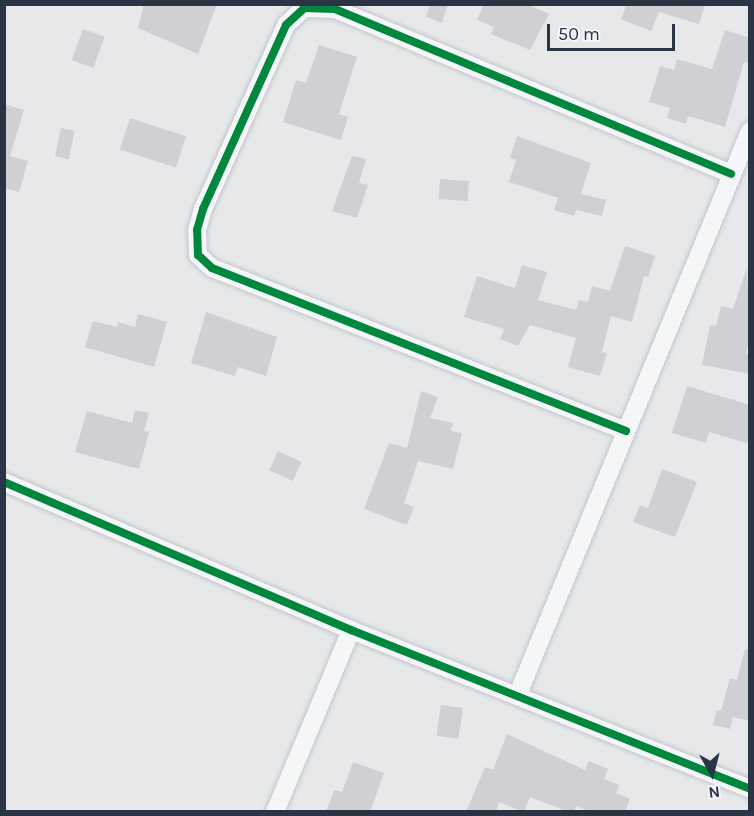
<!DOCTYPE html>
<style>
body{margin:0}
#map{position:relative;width:754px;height:816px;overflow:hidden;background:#e6e8ea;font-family:Karla,sans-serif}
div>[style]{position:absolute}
.building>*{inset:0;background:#ced0d3;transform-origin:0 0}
.roads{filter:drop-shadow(0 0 2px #c4c6c8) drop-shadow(0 0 2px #c4c6c8)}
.street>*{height:18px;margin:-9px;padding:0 9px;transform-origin:9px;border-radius:9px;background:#f5f6f7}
.cycleway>*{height:8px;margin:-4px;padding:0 4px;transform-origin:4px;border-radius:4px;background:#00873e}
span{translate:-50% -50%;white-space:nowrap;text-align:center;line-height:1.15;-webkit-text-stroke:4.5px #f4f6f9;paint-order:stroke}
.frame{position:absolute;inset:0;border:6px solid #2b3445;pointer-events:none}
.north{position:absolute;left:682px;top:744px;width:60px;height:60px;-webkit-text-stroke:4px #f4f6f9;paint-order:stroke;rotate:173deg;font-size:16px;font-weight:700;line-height:24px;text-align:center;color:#2b3445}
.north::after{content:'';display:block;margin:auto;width:21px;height:27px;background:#2b3445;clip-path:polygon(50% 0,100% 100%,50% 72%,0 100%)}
.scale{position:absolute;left:547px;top:24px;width:128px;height:27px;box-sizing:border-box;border:3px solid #2b3445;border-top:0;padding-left:8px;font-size:18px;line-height:21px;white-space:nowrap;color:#2b3445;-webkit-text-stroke:4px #f4f6f9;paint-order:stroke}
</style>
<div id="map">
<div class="building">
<i style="clip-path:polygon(144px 4px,217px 4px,198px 54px,138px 28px)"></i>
<i style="clip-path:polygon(430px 4px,448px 4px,442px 23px,426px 17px)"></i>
<i style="clip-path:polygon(484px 4px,526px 4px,549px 14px,530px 50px,491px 34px,494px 27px,477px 20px)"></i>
<i style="clip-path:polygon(627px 4px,705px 4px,699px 24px,659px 12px,651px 31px,621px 19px)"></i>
<i style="left:83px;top:29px;width:23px;height:33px;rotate:20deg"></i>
<i style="clip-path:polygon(725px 30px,750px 38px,750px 64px,744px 62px,725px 127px,688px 116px,686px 124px,667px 118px,670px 108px,649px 102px,660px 66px,674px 70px,677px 59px,712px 69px)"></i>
<i style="clip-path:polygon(319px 45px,357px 57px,339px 114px,348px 117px,341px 140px,283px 122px,296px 80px,306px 83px)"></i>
<i style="clip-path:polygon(4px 104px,24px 110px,10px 156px,28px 161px,19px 192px,4px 188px)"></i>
<i style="left:130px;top:118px;width:59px;height:33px;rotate:18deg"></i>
<i style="left:61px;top:128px;width:14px;height:29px;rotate:12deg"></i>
<i style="clip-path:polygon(517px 136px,591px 163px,581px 194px,606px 200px,602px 216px,576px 210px,574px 216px,554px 210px,558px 198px,509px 182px,516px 160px,510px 158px)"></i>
<i style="clip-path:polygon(352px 156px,366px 159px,359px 183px,368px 185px,357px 218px,332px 211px)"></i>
<i style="left:440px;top:179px;width:29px;height:20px;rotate:4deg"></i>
<i style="clip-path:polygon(625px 246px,655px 256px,648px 277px,644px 276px,632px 322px,611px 316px,602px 352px,607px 353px,600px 376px,568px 367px,576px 338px,530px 325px,518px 346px,500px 339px,504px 329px,464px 317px,477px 276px,515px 288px,522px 265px,547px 272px,538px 300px,576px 310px,579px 300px,588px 302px,592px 286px,610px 291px)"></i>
<i style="clip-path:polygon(747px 267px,750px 336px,746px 354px,750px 354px,750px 374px,702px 365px,710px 325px,716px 326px,721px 306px,733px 309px)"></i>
<i style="clip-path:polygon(206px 312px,277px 337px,266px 376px,238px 367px,235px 376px,191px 363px)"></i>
<i style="clip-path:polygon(138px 314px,167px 322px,154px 367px,85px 347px,93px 321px,117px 327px,118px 322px,135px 327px)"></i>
<i style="clip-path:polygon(687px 386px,750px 405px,750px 444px,709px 432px,706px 443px,672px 433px)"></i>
<i style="clip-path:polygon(421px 391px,438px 397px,430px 418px,453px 423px,451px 431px,462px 433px,453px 469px,418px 461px,404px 503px,414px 507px,407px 525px,364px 509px,389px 443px,407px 448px)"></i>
<i style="clip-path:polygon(135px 410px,149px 413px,144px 431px,149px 432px,139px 469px,75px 452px,87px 411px,132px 423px)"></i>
<i style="left:278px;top:451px;width:26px;height:21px;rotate:25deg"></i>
<i style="clip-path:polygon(662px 469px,697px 482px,675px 537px,633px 522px,640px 505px,648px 508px)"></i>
<i style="clip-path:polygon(745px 649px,750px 650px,750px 721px,733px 717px,730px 729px,713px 725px,717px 710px,721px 711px,730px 678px,737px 680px)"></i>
<i style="left:441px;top:705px;width:22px;height:31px;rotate:8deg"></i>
<i style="clip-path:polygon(507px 734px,585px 770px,589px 761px,608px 769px,604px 779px,619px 785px,616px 793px,630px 799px,625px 812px,592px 812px,576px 806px,574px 812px,569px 812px,530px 797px,524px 812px,499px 802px,496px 812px,466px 812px,485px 767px,493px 770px)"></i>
<i style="clip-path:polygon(353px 762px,384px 773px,370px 812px,326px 812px,334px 790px,342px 792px)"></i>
</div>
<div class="roads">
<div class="street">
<i style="left:626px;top:431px;width:445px;rotate:-158.5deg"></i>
<i style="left:212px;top:268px;width:19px;rotate:-137deg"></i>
<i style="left:198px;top:255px;width:25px;rotate:-92deg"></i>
<i style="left:197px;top:230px;width:22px;rotate:-74deg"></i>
<i style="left:203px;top:209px;width:202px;rotate:-65.7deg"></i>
<i style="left:286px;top:25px;width:25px;rotate:-43deg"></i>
<i style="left:304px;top:8px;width:31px;rotate:2deg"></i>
<i style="left:335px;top:9px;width:429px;rotate:22.6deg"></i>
<i style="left:4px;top:482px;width:377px;rotate:23.1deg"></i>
<i style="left:351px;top:630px;width:430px;rotate:21.7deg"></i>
<i style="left:518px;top:694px;width:609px;rotate:-67.6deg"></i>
<i style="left:275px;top:812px;width:197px;rotate:-67.3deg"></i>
</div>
</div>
<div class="cycleway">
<i style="left:626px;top:431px;width:445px;rotate:-158.5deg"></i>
<i style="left:212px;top:268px;width:19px;rotate:-137deg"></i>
<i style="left:198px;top:255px;width:25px;rotate:-92deg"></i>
<i style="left:197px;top:230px;width:22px;rotate:-74deg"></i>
<i style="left:203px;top:209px;width:202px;rotate:-65.7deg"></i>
<i style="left:286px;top:25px;width:25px;rotate:-43deg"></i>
<i style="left:304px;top:8px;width:31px;rotate:2deg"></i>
<i style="left:335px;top:9px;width:429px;rotate:22.6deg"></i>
<i style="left:4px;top:482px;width:377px;rotate:23.1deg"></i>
<i style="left:351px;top:630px;width:430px;rotate:21.7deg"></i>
</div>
<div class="frame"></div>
<div class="north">N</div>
<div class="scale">50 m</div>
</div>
